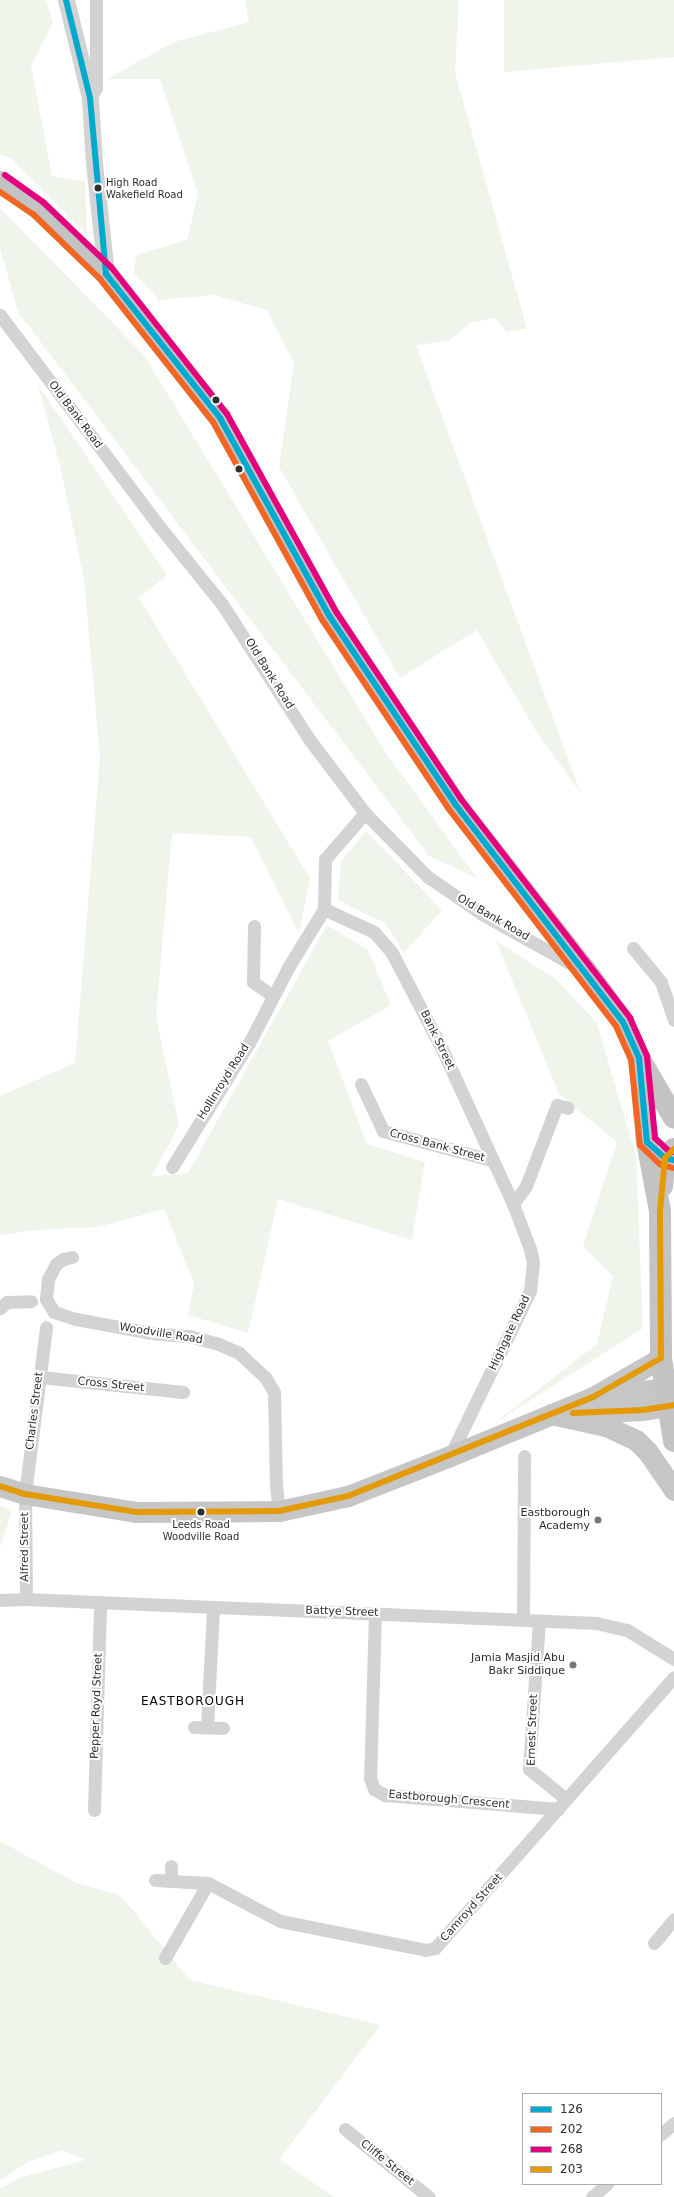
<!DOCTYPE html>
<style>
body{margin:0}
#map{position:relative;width:674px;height:2197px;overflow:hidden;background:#fff;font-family:"DejaVu Sans",sans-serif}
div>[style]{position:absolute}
.green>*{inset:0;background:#f0f5eb;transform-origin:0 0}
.minor>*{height:13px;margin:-6.5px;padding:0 6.5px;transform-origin:6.5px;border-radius:6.5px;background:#d3d3d3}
.tertiary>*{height:17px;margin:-8.5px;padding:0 8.5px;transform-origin:8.5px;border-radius:8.5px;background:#d3d3d3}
.primary>*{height:21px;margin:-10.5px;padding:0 10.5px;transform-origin:10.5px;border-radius:10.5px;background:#c6c6c6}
.trunk>*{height:22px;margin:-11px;padding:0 11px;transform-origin:11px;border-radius:11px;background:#c3c3c3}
.bus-1>*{height:6px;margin:-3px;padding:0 3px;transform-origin:3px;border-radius:3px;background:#00a9ce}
.bus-2>*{height:6px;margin:-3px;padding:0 3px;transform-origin:3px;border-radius:3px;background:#f26522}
.bus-3>*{height:6px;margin:-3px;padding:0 3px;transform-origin:3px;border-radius:3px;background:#e5007d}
.bus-4>*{height:6px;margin:-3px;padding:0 3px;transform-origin:3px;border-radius:3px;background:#e39a05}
.dots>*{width:11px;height:11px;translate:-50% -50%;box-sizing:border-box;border:2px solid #fff;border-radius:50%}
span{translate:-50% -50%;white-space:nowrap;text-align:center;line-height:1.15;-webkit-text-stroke:4px #fff;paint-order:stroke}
.bus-label{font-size:10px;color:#2e2e2e}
.left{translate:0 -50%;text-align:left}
.street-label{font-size:11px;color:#2e2e2e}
.poi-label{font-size:11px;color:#2e2e2e}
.right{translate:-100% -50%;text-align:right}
.neighbourhood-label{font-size:12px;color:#000;letter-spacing:1px}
.legend{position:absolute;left:522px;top:2093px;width:140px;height:92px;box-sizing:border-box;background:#fff;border:1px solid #ababab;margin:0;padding:5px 7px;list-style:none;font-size:12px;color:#2e2e2e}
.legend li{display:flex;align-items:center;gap:8px;height:20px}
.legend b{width:20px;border:1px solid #ababab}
</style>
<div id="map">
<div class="green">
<i style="clip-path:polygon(0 0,46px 0,53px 23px,31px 65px,52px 176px,85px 182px,87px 234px,11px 158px,0 155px)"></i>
<i style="clip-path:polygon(245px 0,459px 0,455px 72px,527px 329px,507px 332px,495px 318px,470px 323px,449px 341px,416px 345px,581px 794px,534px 728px,477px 630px,400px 678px,279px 467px,294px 363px,267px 310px,214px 295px,159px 300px,134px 273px,136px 255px,187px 240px,198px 194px,160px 79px,107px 79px,174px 42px,249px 22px)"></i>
<i style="clip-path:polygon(504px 0,674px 0,674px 57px,504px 72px)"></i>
<i style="clip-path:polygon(0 208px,144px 355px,386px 753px,477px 878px,429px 856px,18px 312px,0 248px)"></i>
<i style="clip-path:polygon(38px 385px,167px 575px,139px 598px,310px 878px,299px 933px,251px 837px,172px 833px,156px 1017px,179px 1125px,152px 1176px,188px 1173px,327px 925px,368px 950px,391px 1005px,328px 1041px,367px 1144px,425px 1162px,412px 1240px,278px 1199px,248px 1333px,188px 1315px,194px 1284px,164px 1209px,98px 1227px,38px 1230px,0 1235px,0 1096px,75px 1063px,100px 757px,84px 579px,60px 466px)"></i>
<i style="clip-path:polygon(366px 831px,442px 910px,404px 953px,386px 924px,338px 900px,341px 862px)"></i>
<i style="clip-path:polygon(496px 941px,556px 979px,597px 1023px,636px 1156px,643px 1328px,492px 1425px,597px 1344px,613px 1276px,583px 1246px,617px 1142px,559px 1094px)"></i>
<i style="left:0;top:1506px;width:13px;height:78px;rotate:18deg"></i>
<i style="clip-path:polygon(0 1841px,76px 1883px,120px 1895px,190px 1980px,381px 2025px,279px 2159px,334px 2197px,0 2197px,0 2189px,22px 2177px,85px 2160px,62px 2150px,26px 2163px,0 2181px)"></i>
</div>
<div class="minor">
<i style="left:90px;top:98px;width:12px;rotate:-59deg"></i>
<i style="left:96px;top:88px;width:88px;rotate:-90deg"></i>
<i style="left:0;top:315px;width:264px;rotate:53deg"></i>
<i style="left:159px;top:526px;width:100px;rotate:51.1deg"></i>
<i style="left:222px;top:604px;width:161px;rotate:57.2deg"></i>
<i style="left:309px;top:739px;width:93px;rotate:52.9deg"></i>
<i style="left:365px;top:813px;width:90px;rotate:45.5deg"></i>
<i style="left:428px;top:877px;width:65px;rotate:34.4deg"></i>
<i style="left:482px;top:914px;width:109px;rotate:29.2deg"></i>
<i style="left:324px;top:909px;width:55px;rotate:24.7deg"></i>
<i style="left:374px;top:932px;width:28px;rotate:49deg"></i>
<i style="left:392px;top:953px;width:108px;rotate:62.5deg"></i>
<i style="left:442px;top:1049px;width:170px;rotate:65.4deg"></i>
<i style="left:513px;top:1204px;width:48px;rotate:69.3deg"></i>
<i style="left:530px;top:1249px;width:13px;rotate:77deg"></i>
<i style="left:533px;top:1262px;width:29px;rotate:96deg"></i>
<i style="left:530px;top:1291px;width:183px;rotate:115.9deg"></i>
<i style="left:254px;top:926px;width:56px;rotate:91deg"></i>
<i style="left:253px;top:982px;width:24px;rotate:35deg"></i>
<i style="left:633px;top:948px;width:44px;rotate:50.5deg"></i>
<i style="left:661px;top:982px;width:40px;rotate:71.1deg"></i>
<i style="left:361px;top:1084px;width:52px;rotate:64.9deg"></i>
<i style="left:383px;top:1131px;width:112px;rotate:15deg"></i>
<i style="left:172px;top:1167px;width:146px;rotate:-58.2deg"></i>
<i style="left:249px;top:1043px;width:87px;rotate:-62.5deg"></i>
<i style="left:289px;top:966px;width:67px;rotate:-58.4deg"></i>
<i style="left:324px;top:909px;width:50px;rotate:-88.9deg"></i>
<i style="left:325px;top:859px;width:61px;rotate:-49deg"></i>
<i style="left:513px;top:1204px;width:22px;rotate:-54deg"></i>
<i style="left:526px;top:1186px;width:87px;rotate:-69.1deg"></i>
<i style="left:557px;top:1105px;width:11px;rotate:15deg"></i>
<i style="left:72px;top:1257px;width:9px;rotate:167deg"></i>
<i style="left:63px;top:1259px;width:9px;rotate:144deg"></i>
<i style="left:56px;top:1264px;width:17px;rotate:118deg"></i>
<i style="left:48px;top:1279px;width:20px;rotate:96deg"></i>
<i style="left:46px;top:1299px;width:15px;rotate:58deg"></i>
<i style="left:54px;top:1312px;width:23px;rotate:18deg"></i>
<i style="left:76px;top:1319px;width:76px;rotate:10.6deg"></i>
<i style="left:151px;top:1333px;width:38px;rotate:5deg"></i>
<i style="left:189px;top:1336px;width:28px;rotate:15deg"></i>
<i style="left:216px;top:1343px;width:25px;rotate:23deg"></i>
<i style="left:239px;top:1353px;width:35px;rotate:43deg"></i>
<i style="left:265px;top:1377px;width:17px;rotate:59deg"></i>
<i style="left:274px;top:1392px;width:92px;rotate:88.8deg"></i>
<i style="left:276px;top:1484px;width:27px;rotate:84deg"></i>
<i style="left:0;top:1308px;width:9px;rotate:-41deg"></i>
<i style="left:7px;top:1302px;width:24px;rotate:-2deg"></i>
<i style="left:40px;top:1377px;width:144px;rotate:6deg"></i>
<i style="left:26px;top:1599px;width:105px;rotate:-90.5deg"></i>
<i style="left:25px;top:1494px;width:168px;rotate:-82.8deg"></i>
<i style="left:0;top:1600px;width:26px;rotate:-2deg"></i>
<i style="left:26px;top:1599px;width:571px;rotate:2.41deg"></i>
<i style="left:596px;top:1623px;width:32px;rotate:13deg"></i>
<i style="left:627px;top:1630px;width:55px;rotate:31.7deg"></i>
<i style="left:375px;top:1613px;width:165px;rotate:91.7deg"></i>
<i style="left:370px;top:1778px;width:12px;rotate:70deg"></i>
<i style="left:374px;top:1789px;width:13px;rotate:29deg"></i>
<i style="left:385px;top:1795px;width:174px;rotate:4.6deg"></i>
<i style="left:523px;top:1619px;width:163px;rotate:-89.6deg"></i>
<i style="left:539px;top:1621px;width:148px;rotate:93.9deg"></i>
<i style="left:529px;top:1769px;width:48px;rotate:39deg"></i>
<i style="left:194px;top:1727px;width:29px;rotate:2deg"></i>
<i style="left:207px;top:1727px;width:120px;rotate:-87.1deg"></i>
<i style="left:94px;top:1810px;width:208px;rotate:-88.3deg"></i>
<i style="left:171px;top:1866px;width:15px;rotate:90deg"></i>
<i style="left:155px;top:1880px;width:53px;rotate:3.2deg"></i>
<i style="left:208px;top:1883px;width:81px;rotate:27.8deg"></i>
<i style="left:280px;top:1921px;width:149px;rotate:11.2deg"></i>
<i style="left:426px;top:1950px;width:9px;rotate:-13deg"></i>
<i style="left:435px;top:1948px;width:361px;rotate:-48.6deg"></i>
<i style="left:654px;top:1943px;width:31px;rotate:-50deg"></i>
<i style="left:165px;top:1958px;width:86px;rotate:-60.2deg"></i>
<i style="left:345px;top:2129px;width:108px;rotate:39deg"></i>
<i style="left:661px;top:2134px;width:17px;rotate:-40deg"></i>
<i style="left:592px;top:2197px;width:20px;rotate:-41deg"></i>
</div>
<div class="tertiary">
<i style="left:66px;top:0;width:101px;rotate:76.2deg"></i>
<i style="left:90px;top:98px;width:65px;rotate:86.5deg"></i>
<i style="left:94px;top:163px;width:112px;rotate:83.8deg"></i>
</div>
<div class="primary">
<i style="left:602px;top:1396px;width:73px;rotate:-7.1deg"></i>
<i style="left:582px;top:1413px;width:61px;rotate:-2.8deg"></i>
<i style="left:643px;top:1410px;width:31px;rotate:-9deg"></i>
<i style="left:551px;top:1414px;width:56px;rotate:12.3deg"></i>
<i style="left:606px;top:1426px;width:33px;rotate:25deg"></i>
<i style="left:636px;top:1440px;width:17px;rotate:45deg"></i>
<i style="left:648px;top:1452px;width:46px;rotate:55.6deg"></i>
<i style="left:0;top:1486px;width:26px;rotate:18deg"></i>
<i style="left:25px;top:1494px;width:112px;rotate:9.2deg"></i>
<i style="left:136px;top:1512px;width:143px;rotate:-0.4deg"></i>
<i style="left:279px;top:1511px;width:71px;rotate:-12.3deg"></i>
<i style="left:348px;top:1496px;width:110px;rotate:-21.4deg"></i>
<i style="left:450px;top:1456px;width:155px;rotate:-22.4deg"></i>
<i style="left:593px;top:1397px;width:78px;rotate:-29.8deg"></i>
</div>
<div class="trunk">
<i style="left:0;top:182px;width:46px;rotate:34.4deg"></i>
<i style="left:38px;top:208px;width:95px;rotate:44.1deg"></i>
<i style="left:106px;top:274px;width:184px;rotate:51.6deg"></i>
<i style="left:220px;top:418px;width:227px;rotate:61.1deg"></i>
<i style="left:330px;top:617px;width:225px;rotate:56.2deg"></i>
<i style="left:455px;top:804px;width:219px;rotate:51.9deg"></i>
<i style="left:590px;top:976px;width:57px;rotate:54.3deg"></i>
<i style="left:623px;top:1022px;width:39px;rotate:66deg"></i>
<i style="left:639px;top:1058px;width:69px;rotate:59.7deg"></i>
<i style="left:640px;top:1065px;width:77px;rotate:84.8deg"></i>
<i style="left:647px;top:1142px;width:70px;rotate:79.3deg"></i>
<i style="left:660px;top:1211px;width:147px;rotate:89.6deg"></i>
<i style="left:661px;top:1358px;width:84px;rotate:81.1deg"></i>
<i style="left:662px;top:1186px;width:28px;rotate:-84deg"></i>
<i style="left:665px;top:1158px;width:13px;rotate:-45deg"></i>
</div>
<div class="bus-1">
<i style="left:66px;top:0;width:101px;rotate:76.2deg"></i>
<i style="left:90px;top:98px;width:177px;rotate:84.8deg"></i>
<i style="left:106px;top:274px;width:184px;rotate:51.6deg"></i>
<i style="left:220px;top:418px;width:227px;rotate:61.1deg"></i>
<i style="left:330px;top:617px;width:225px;rotate:56.2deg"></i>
<i style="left:455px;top:804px;width:275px;rotate:52.4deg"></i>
<i style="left:623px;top:1022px;width:39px;rotate:66deg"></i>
<i style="left:639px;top:1058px;width:84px;rotate:84.6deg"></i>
<i style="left:647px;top:1142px;width:24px;rotate:42deg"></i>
<i style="left:665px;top:1158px;width:9px;rotate:13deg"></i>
</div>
<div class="bus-2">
<i style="left:0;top:192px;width:40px;rotate:34deg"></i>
<i style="left:33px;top:214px;width:93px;rotate:44.1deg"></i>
<i style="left:100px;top:279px;width:182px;rotate:51.7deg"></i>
<i style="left:213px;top:422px;width:227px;rotate:61.1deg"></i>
<i style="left:323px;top:621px;width:225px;rotate:56.2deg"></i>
<i style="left:448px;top:808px;width:275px;rotate:52.4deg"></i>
<i style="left:616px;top:1026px;width:37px;rotate:66deg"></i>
<i style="left:631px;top:1060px;width:85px;rotate:84deg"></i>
<i style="left:640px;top:1145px;width:28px;rotate:44deg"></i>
<i style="left:660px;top:1164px;width:13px;rotate:18deg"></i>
</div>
<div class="bus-3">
<i style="left:5px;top:175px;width:47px;rotate:35.4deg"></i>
<i style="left:43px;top:202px;width:95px;rotate:43.7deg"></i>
<i style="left:112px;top:268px;width:186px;rotate:51.8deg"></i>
<i style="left:227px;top:414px;width:227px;rotate:61.1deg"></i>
<i style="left:337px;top:613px;width:224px;rotate:56.3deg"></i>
<i style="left:461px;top:799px;width:277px;rotate:52.3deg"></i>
<i style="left:630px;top:1018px;width:42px;rotate:65.9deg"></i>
<i style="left:647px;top:1056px;width:82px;rotate:84.4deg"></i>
<i style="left:655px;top:1138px;width:19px;rotate:43deg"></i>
<i style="left:669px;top:1151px;width:5px;rotate:11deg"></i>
</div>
<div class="bus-4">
<i style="left:573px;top:1413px;width:70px;rotate:-2.5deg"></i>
<i style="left:643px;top:1410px;width:31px;rotate:-9deg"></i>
<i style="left:0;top:1486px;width:26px;rotate:18deg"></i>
<i style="left:25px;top:1494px;width:112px;rotate:9.2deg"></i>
<i style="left:136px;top:1512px;width:143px;rotate:-0.4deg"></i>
<i style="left:279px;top:1511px;width:71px;rotate:-12.3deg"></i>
<i style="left:348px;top:1496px;width:264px;rotate:-22deg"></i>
<i style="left:593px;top:1397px;width:78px;rotate:-29.8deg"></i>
<i style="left:661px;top:1358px;width:147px;rotate:-90.4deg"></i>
<i style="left:660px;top:1211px;width:53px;rotate:-84.6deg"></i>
<i style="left:665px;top:1158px;width:13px;rotate:-45deg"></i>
</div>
<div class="dots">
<i style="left:98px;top:188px;background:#2e2e2e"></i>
<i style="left:216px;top:400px;background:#2e2e2e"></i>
<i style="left:239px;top:469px;background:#2e2e2e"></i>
<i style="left:201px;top:1512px;background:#2e2e2e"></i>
<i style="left:598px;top:1520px;background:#777"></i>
<i style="left:573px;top:1665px;background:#777"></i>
</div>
<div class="bus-label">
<span class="left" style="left:106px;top:188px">High Road<br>Wakefield Road</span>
<span style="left:201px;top:1530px">Leeds Road<br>Woodville Road</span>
</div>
<div class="street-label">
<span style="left:75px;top:415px;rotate:53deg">Old Bank Road</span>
<span style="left:269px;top:674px;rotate:58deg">Old Bank Road</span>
<span style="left:493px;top:918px;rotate:30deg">Old Bank Road</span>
<span style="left:437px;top:1040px;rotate:64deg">Bank Street</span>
<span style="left:224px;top:1082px;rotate:-58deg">Hollinroyd Road</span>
<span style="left:437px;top:1146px;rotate:15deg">Cross Bank Street</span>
<span style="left:510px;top:1333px;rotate:-65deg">Highgate Road</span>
<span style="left:161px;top:1334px;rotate:9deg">Woodville Road</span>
<span style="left:111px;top:1385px;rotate:6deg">Cross Street</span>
<span style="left:35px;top:1411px;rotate:-83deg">Charles Street</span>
<span style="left:25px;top:1547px;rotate:-90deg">Alfred Street</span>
<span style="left:342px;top:1612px;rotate:2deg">Battye Street</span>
<span style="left:97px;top:1706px;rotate:-88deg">Pepper Royd Street</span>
<span style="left:533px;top:1730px;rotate:-88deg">Ernest Street</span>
<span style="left:449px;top:1800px;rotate:5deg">Eastborough Crescent</span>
<span style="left:472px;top:1908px;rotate:-48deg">Camroyd Street</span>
<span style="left:387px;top:2163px;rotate:39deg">Cliffe Street</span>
</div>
<div class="poi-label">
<span class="right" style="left:590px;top:1520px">Eastborough<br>Academy</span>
<span class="right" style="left:565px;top:1665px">Jamia Masjid Abu<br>Bakr Siddique</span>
</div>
<div class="neighbourhood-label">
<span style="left:193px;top:1702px">EASTBOROUGH</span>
</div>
<ul class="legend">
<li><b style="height:5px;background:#00a9ce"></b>126</li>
<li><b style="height:5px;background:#f26522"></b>202</li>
<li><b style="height:5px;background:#e5007d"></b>268</li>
<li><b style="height:5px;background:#e39a05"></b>203</li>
</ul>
</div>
